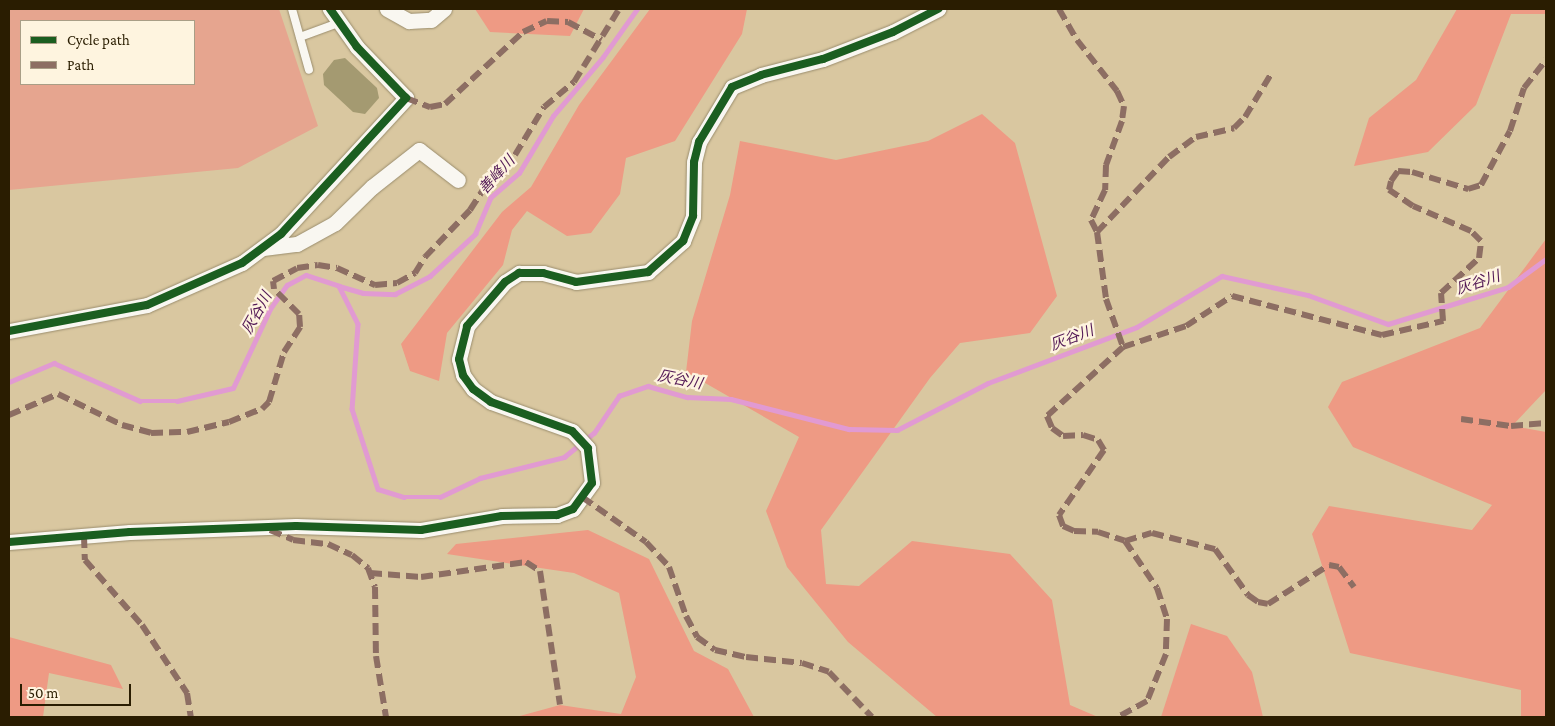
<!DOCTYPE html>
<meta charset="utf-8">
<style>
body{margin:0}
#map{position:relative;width:1555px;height:726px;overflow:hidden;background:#d9c7a0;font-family:"Crimson Pro","Noto Sans JP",serif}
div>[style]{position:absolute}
.green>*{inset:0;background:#e6a58f}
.forest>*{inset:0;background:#ee9a84}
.stream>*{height:4.5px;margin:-2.25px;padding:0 2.25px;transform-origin:2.25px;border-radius:2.25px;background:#e19ad2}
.building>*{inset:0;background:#a49a71}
.roads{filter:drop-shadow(0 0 1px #9a8d6d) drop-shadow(0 0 1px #9a8d6d)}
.service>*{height:8px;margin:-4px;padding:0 4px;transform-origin:4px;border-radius:4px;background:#f9f7f1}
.minor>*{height:15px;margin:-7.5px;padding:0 7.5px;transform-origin:7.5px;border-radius:7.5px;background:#f9f7f1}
.quiet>*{height:6px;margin-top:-3px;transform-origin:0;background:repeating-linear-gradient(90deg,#8d6e63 0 12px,transparent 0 18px)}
.cycleway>*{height:8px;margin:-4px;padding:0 4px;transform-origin:4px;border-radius:4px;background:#1b5e20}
span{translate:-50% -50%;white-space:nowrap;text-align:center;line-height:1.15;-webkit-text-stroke:4.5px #fef4df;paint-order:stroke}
.water-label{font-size:15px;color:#521855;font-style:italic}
.frame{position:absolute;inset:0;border:10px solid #2a1d01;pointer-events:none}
.legend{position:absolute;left:20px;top:20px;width:175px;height:65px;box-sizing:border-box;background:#fef4df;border:1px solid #a99e86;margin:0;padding:6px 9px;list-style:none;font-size:15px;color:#2a1d01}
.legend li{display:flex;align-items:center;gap:10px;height:25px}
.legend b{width:25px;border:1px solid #a99e86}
.scale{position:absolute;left:20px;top:684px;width:111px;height:22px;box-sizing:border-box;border:2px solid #2a1d01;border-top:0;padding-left:6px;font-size:15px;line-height:18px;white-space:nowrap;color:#2a1d01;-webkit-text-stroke:4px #fef4df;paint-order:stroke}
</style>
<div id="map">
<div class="green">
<i style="clip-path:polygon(evenodd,9px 9px,279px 9px,318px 126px,238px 168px,9px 190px,9px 9px,21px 21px,194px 21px,194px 84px,21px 84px,21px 21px)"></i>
</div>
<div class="forest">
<i style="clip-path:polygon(475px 9px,584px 9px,570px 36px,490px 32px)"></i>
<i style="clip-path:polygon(650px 9px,747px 9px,742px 34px,675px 141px,626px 158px,620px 194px,591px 233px,567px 236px,527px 211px,512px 230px,503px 265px,447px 333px,439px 381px,410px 371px,401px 344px,502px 212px,531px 187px,579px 105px)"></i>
<i style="clip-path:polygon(1457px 9px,1546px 9px,1546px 14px,1511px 14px,1476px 105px,1428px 152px,1354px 166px,1369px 118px,1416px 80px)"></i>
<i style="clip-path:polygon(982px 114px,1015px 143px,1057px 296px,1030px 333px,960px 343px,930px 378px,821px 530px,826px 584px,859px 586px,912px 541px,1010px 554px,1052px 600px,1070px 705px,1098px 717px,937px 717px,848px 642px,787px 567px,766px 511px,799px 437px,686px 372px,692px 321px,730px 195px,740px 141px,836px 160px,928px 141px)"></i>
<i style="clip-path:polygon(1546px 239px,1546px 390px,1512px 426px,1546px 432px,1546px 717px,1521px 717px,1521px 690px,1350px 653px,1312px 534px,1329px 506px,1472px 530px,1492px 505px,1353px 447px,1328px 407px,1342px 382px,1480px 328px)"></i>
<i style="clip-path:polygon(588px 530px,649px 559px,694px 651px,728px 669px,754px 717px,516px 717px,560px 705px,621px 714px,636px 677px,619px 593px,574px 573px,447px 554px,456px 544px)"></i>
<i style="clip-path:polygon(1191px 624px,1227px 636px,1252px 672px,1263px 717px,1161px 717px)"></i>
<i style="clip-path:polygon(9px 637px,111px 665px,123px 689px,49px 673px,43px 717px,9px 717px)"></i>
</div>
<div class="stream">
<i style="left:339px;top:286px;width:25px;rotate:16deg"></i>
<i style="left:363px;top:293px;width:32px;rotate:2deg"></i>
<i style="left:395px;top:294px;width:39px;rotate:-27deg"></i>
<i style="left:430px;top:276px;width:62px;rotate:-43deg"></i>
<i style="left:475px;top:234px;width:39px;rotate:-67deg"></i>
<i style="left:490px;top:198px;width:38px;rotate:-41deg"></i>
<i style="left:519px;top:173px;width:66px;rotate:-59.2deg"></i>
<i style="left:553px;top:116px;width:77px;rotate:-49.7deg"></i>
<i style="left:603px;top:57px;width:59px;rotate:-54.7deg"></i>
<i style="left:9px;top:382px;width:49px;rotate:-22.9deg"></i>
<i style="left:54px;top:363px;width:94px;rotate:23.8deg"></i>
<i style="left:140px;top:401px;width:37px"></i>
<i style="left:177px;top:401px;width:57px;rotate:-13.1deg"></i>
<i style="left:233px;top:388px;width:87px;rotate:-64.9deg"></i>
<i style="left:270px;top:309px;width:29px;rotate:-55deg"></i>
<i style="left:287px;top:285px;width:21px;rotate:-28deg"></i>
<i style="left:306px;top:275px;width:35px;rotate:18deg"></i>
<i style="left:339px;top:286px;width:42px;rotate:63.4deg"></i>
<i style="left:358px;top:324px;width:85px;rotate:94deg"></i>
<i style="left:352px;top:409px;width:84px;rotate:72deg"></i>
<i style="left:378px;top:489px;width:27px;rotate:17deg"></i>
<i style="left:404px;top:497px;width:36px"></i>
<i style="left:440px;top:497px;width:44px;rotate:-25.4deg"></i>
<i style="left:480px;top:478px;width:87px;rotate:-14deg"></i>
<i style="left:564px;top:457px;width:38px;rotate:-39deg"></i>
<i style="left:594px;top:433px;width:45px;rotate:-56deg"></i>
<i style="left:619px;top:396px;width:31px;rotate:-19deg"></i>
<i style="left:648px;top:386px;width:41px;rotate:15.8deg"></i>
<i style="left:687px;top:397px;width:44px;rotate:2.6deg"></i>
<i style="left:731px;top:399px;width:122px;rotate:14.3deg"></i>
<i style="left:849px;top:429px;width:48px;rotate:1.2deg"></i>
<i style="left:897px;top:430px;width:102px;rotate:-27.3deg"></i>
<i style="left:988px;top:383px;width:159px;rotate:-20.6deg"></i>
<i style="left:1137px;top:327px;width:99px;rotate:-31deg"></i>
<i style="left:1222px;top:276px;width:88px;rotate:12.5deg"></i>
<i style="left:1308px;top:295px;width:85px;rotate:19.9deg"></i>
<i style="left:1388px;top:324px;width:126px;rotate:-17.1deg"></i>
<i style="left:1508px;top:287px;width:47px;rotate:-36.4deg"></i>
</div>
<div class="building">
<i style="clip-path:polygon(345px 58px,377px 88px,379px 98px,365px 114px,353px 112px,324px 85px,323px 74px,334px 60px)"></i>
</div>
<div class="roads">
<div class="service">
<i style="left:292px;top:9px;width:63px;rotate:74.4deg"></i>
<i style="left:300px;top:37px;width:40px;rotate:-20.2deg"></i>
</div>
<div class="minor">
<i style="left:387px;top:9px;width:25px;rotate:29deg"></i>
<i style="left:409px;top:21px;width:22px;rotate:-3deg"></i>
<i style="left:431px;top:20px;width:17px;rotate:-40deg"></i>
<i style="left:263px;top:248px;width:34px;rotate:-7deg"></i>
<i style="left:297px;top:244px;width:43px;rotate:-28.9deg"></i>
<i style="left:335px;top:223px;width:52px;rotate:-44.2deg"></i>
<i style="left:372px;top:187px;width:60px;rotate:-38.2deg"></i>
<i style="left:419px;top:150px;width:49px;rotate:37.6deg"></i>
<i style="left:9px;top:331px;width:140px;rotate:-10.7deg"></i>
<i style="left:147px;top:305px;width:104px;rotate:-23.9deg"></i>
<i style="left:242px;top:263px;width:49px;rotate:-36.6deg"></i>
<i style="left:281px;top:234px;width:185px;rotate:-47.4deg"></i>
<i style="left:406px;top:98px;width:71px;rotate:-133.9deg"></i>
<i style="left:357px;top:47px;width:47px;rotate:-125.4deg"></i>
<i style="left:9px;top:542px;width:121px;rotate:-4.7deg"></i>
<i style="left:130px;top:532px;width:166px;rotate:-2.1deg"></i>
<i style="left:296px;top:526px;width:125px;rotate:1.8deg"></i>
<i style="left:421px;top:530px;width:82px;rotate:-9.8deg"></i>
<i style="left:502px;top:516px;width:55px;rotate:-1deg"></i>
<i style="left:557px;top:515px;width:17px;rotate:-21deg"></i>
<i style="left:573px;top:509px;width:32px;rotate:-54deg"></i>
<i style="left:592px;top:483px;width:35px;rotate:-97deg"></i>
<i style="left:588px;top:448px;width:23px;rotate:-133deg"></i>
<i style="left:572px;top:431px;width:86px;rotate:-160.3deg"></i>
<i style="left:491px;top:402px;width:22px;rotate:-144deg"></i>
<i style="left:473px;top:389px;width:17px;rotate:-126deg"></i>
<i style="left:463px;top:375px;width:16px;rotate:-104deg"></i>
<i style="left:459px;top:359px;width:34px;rotate:-76deg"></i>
<i style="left:467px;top:326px;width:58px;rotate:-49.2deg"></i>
<i style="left:505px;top:282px;width:17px;rotate:-33deg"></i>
<i style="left:519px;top:273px;width:24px"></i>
<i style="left:543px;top:273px;width:34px;rotate:15deg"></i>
<i style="left:576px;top:282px;width:73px;rotate:-7.9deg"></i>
<i style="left:648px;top:272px;width:47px;rotate:-41.5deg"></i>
<i style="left:683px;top:241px;width:27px;rotate:-68deg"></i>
<i style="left:693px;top:216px;width:54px;rotate:-88.9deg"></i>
<i style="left:694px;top:162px;width:21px;rotate:-76deg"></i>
<i style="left:699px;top:142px;width:64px;rotate:-59deg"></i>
<i style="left:732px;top:87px;width:31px;rotate:-22deg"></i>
<i style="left:761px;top:75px;width:64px;rotate:-14.5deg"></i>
<i style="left:823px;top:59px;width:75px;rotate:-21.1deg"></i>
<i style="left:893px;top:32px;width:51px;rotate:-27.1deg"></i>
</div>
</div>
<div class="quiet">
<i style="left:1059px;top:9px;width:36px;rotate:60deg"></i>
<i style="left:1077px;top:40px;width:65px;rotate:51.9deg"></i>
<i style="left:1117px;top:91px;width:17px;rotate:65deg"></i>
<i style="left:1124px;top:106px;width:15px;rotate:98deg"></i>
<i style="left:1122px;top:121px;width:47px;rotate:110deg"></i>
<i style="left:1106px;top:165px;width:25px;rotate:92deg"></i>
<i style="left:1105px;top:190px;width:33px;rotate:115deg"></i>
<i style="left:1091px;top:220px;width:13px;rotate:63deg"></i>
<i style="left:1097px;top:232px;width:68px;rotate:82.3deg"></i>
<i style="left:1106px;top:299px;width:51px;rotate:70.5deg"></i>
<i style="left:1123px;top:347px;width:103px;rotate:137.8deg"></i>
<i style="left:1047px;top:416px;width:13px;rotate:67deg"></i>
<i style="left:1052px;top:428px;width:14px;rotate:36deg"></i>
<i style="left:1063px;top:436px;width:20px;rotate:-3deg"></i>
<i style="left:1083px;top:435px;width:16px;rotate:18deg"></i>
<i style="left:1098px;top:440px;width:12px;rotate:59deg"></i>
<i style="left:1104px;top:450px;width:79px;rotate:124.7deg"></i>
<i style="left:1059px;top:515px;width:12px;rotate:70deg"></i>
<i style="left:1063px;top:526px;width:12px;rotate:24deg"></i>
<i style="left:1074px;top:531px;width:24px;rotate:2deg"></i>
<i style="left:1098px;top:532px;width:28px;rotate:18deg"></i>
<i style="left:1125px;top:541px;width:57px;rotate:55.8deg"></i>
<i style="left:1157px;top:588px;width:33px;rotate:72deg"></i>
<i style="left:1167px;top:619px;width:35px;rotate:92deg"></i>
<i style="left:1166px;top:654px;width:51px;rotate:112deg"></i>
<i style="left:1147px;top:701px;width:33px;rotate:151deg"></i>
<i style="left:406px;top:98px;width:26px;rotate:21deg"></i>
<i style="left:430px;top:107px;width:15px;rotate:-11deg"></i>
<i style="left:445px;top:104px;width:106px;rotate:-42.7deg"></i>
<i style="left:523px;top:32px;width:26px;rotate:-25deg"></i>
<i style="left:547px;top:21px;width:21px;rotate:3deg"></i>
<i style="left:568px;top:22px;width:38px;rotate:28deg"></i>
<i style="left:1097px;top:232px;width:104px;rotate:-46.2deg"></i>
<i style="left:1169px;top:157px;width:34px;rotate:-37deg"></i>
<i style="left:1196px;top:137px;width:39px;rotate:-13deg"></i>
<i style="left:1234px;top:128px;width:16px;rotate:-45deg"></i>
<i style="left:1245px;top:117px;width:50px;rotate:-58.8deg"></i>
<i style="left:1123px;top:347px;width:66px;rotate:-18.4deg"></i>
<i style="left:1186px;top:326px;width:55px;rotate:-33.1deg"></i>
<i style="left:1232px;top:296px;width:155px;rotate:14.6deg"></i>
<i style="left:1382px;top:335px;width:63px;rotate:-12.9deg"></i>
<i style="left:1443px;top:321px;width:28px;rotate:-94deg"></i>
<i style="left:1441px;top:293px;width:52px;rotate:-42.6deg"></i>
<i style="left:1479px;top:258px;width:17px;rotate:-83deg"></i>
<i style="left:1481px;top:241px;width:14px;rotate:-135deg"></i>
<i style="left:1471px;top:231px;width:63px;rotate:-156.7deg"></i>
<i style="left:1413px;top:206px;width:29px;rotate:-146deg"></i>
<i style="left:1389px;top:190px;width:9px;rotate:-77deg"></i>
<i style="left:1391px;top:181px;width:12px;rotate:-55deg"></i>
<i style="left:1398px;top:171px;width:14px;rotate:4deg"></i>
<i style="left:1412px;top:172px;width:59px;rotate:16.9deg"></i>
<i style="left:1468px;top:189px;width:14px;rotate:-17deg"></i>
<i style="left:1481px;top:185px;width:61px;rotate:-61.8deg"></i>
<i style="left:1510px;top:131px;width:45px;rotate:-72deg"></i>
<i style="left:1524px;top:88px;width:36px;rotate:-52deg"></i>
<i style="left:9px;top:415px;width:53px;rotate:-23.2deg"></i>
<i style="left:58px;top:394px;width:71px;rotate:25.8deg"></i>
<i style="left:122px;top:425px;width:30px;rotate:15deg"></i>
<i style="left:151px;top:433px;width:36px;rotate:-2deg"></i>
<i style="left:187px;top:432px;width:43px;rotate:-13.4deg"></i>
<i style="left:229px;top:422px;width:35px;rotate:-22deg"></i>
<i style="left:262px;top:409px;width:10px;rotate:-45deg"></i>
<i style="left:269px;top:402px;width:52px;rotate:-73.3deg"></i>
<i style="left:284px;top:352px;width:30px;rotate:-57deg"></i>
<i style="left:300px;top:327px;width:13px;rotate:-94deg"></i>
<i style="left:299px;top:314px;width:35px;rotate:-135deg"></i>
<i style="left:274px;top:289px;width:8px;rotate:-97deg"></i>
<i style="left:273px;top:281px;width:27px;rotate:-28deg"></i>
<i style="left:297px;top:268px;width:21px;rotate:-8deg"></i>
<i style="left:318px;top:265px;width:19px;rotate:9deg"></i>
<i style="left:337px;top:268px;width:42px;rotate:24.1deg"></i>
<i style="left:375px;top:285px;width:22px;rotate:-5deg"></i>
<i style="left:397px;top:283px;width:21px;rotate:-29deg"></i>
<i style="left:415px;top:273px;width:19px;rotate:-58deg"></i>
<i style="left:425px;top:257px;width:65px;rotate:-46.2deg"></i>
<i style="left:470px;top:210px;width:37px;rotate:-57deg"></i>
<i style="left:490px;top:179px;width:35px;rotate:-44deg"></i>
<i style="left:515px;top:155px;width:56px;rotate:-58.9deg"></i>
<i style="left:544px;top:107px;width:39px;rotate:-40deg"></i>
<i style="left:574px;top:82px;width:86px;rotate:-58.3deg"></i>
<i style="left:1461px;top:419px;width:50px;rotate:8deg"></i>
<i style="left:1511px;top:426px;width:35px;rotate:-5deg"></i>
<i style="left:582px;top:497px;width:78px;rotate:35.1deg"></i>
<i style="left:646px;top:542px;width:34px;rotate:47deg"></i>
<i style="left:669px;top:567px;width:52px;rotate:70.9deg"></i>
<i style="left:686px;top:616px;width:24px;rotate:62deg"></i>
<i style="left:697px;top:637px;width:22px;rotate:36deg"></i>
<i style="left:715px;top:650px;width:32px;rotate:13deg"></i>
<i style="left:746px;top:657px;width:56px;rotate:6.1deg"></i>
<i style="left:802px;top:663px;width:28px;rotate:18deg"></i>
<i style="left:829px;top:672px;width:62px;rotate:46.3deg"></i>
<i style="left:270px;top:530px;width:25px;rotate:23deg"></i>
<i style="left:293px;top:540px;width:35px;rotate:7deg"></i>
<i style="left:328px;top:544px;width:26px;rotate:25deg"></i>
<i style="left:352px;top:555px;width:21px;rotate:39deg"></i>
<i style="left:368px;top:568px;width:20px;rotate:70deg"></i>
<i style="left:375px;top:587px;width:69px;rotate:89.2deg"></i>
<i style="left:376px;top:656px;width:62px;rotate:80.7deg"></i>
<i style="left:84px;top:536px;width:24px;rotate:88deg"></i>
<i style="left:85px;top:560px;width:86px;rotate:48.8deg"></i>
<i style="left:142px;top:625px;width:82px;rotate:56.5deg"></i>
<i style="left:187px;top:693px;width:24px;rotate:81deg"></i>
<i style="left:1125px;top:541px;width:28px;rotate:-17deg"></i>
<i style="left:1152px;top:533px;width:65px;rotate:14.3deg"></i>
<i style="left:1215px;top:549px;width:57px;rotate:54.3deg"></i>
<i style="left:1248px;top:595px;width:12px;rotate:35deg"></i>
<i style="left:1258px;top:602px;width:10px;rotate:11deg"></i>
<i style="left:1268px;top:604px;width:72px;rotate:-32.6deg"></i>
<i style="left:1329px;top:565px;width:10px;rotate:11deg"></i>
<i style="left:1339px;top:567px;width:25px;rotate:53deg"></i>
<i style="left:370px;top:573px;width:51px;rotate:4.5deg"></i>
<i style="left:421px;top:577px;width:106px;rotate:-8.1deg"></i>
<i style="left:526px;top:562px;width:17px;rotate:33deg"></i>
<i style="left:540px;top:571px;width:135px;rotate:81.5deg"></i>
</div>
<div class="cycleway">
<i style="left:9px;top:331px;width:140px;rotate:-10.7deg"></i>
<i style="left:147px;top:305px;width:104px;rotate:-23.9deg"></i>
<i style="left:242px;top:263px;width:49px;rotate:-36.6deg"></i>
<i style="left:281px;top:234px;width:185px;rotate:-47.4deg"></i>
<i style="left:406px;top:98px;width:71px;rotate:-133.9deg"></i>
<i style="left:357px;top:47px;width:47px;rotate:-125.4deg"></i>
<i style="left:9px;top:542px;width:121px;rotate:-4.7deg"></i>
<i style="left:130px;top:532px;width:166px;rotate:-2.1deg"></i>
<i style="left:296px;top:526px;width:125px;rotate:1.8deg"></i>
<i style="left:421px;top:530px;width:82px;rotate:-9.8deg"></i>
<i style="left:502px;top:516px;width:55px;rotate:-1deg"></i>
<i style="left:557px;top:515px;width:17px;rotate:-21deg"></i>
<i style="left:573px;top:509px;width:32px;rotate:-54deg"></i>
<i style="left:592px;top:483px;width:35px;rotate:-97deg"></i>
<i style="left:588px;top:448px;width:23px;rotate:-133deg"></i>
<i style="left:572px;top:431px;width:86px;rotate:-160.3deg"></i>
<i style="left:491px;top:402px;width:22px;rotate:-144deg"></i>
<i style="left:473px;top:389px;width:17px;rotate:-126deg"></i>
<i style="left:463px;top:375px;width:16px;rotate:-104deg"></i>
<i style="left:459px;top:359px;width:34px;rotate:-76deg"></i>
<i style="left:467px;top:326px;width:58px;rotate:-49.2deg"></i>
<i style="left:505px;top:282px;width:17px;rotate:-33deg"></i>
<i style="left:519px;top:273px;width:24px"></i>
<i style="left:543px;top:273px;width:34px;rotate:15deg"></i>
<i style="left:576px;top:282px;width:73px;rotate:-7.9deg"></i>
<i style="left:648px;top:272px;width:47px;rotate:-41.5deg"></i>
<i style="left:683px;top:241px;width:27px;rotate:-68deg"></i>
<i style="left:693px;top:216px;width:54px;rotate:-88.9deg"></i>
<i style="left:694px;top:162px;width:21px;rotate:-76deg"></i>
<i style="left:699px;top:142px;width:64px;rotate:-59deg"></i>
<i style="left:732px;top:87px;width:31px;rotate:-22deg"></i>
<i style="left:761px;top:75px;width:64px;rotate:-14.5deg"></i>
<i style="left:823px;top:59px;width:75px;rotate:-21.1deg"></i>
<i style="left:893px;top:32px;width:51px;rotate:-27.1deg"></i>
</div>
<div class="water-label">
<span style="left:497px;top:175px;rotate:-48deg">善峰川</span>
<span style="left:1478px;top:283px;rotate:-18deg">灰谷川</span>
<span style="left:257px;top:313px;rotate:-61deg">灰谷川</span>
<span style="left:1072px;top:338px;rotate:-21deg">灰谷川</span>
<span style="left:680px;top:380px;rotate:11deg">灰谷川</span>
</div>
<div class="frame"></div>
<ul class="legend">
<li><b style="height:6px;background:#1b5e20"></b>Cycle path</li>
<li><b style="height:6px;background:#8d6e63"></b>Path</li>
</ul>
<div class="scale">50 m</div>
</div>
